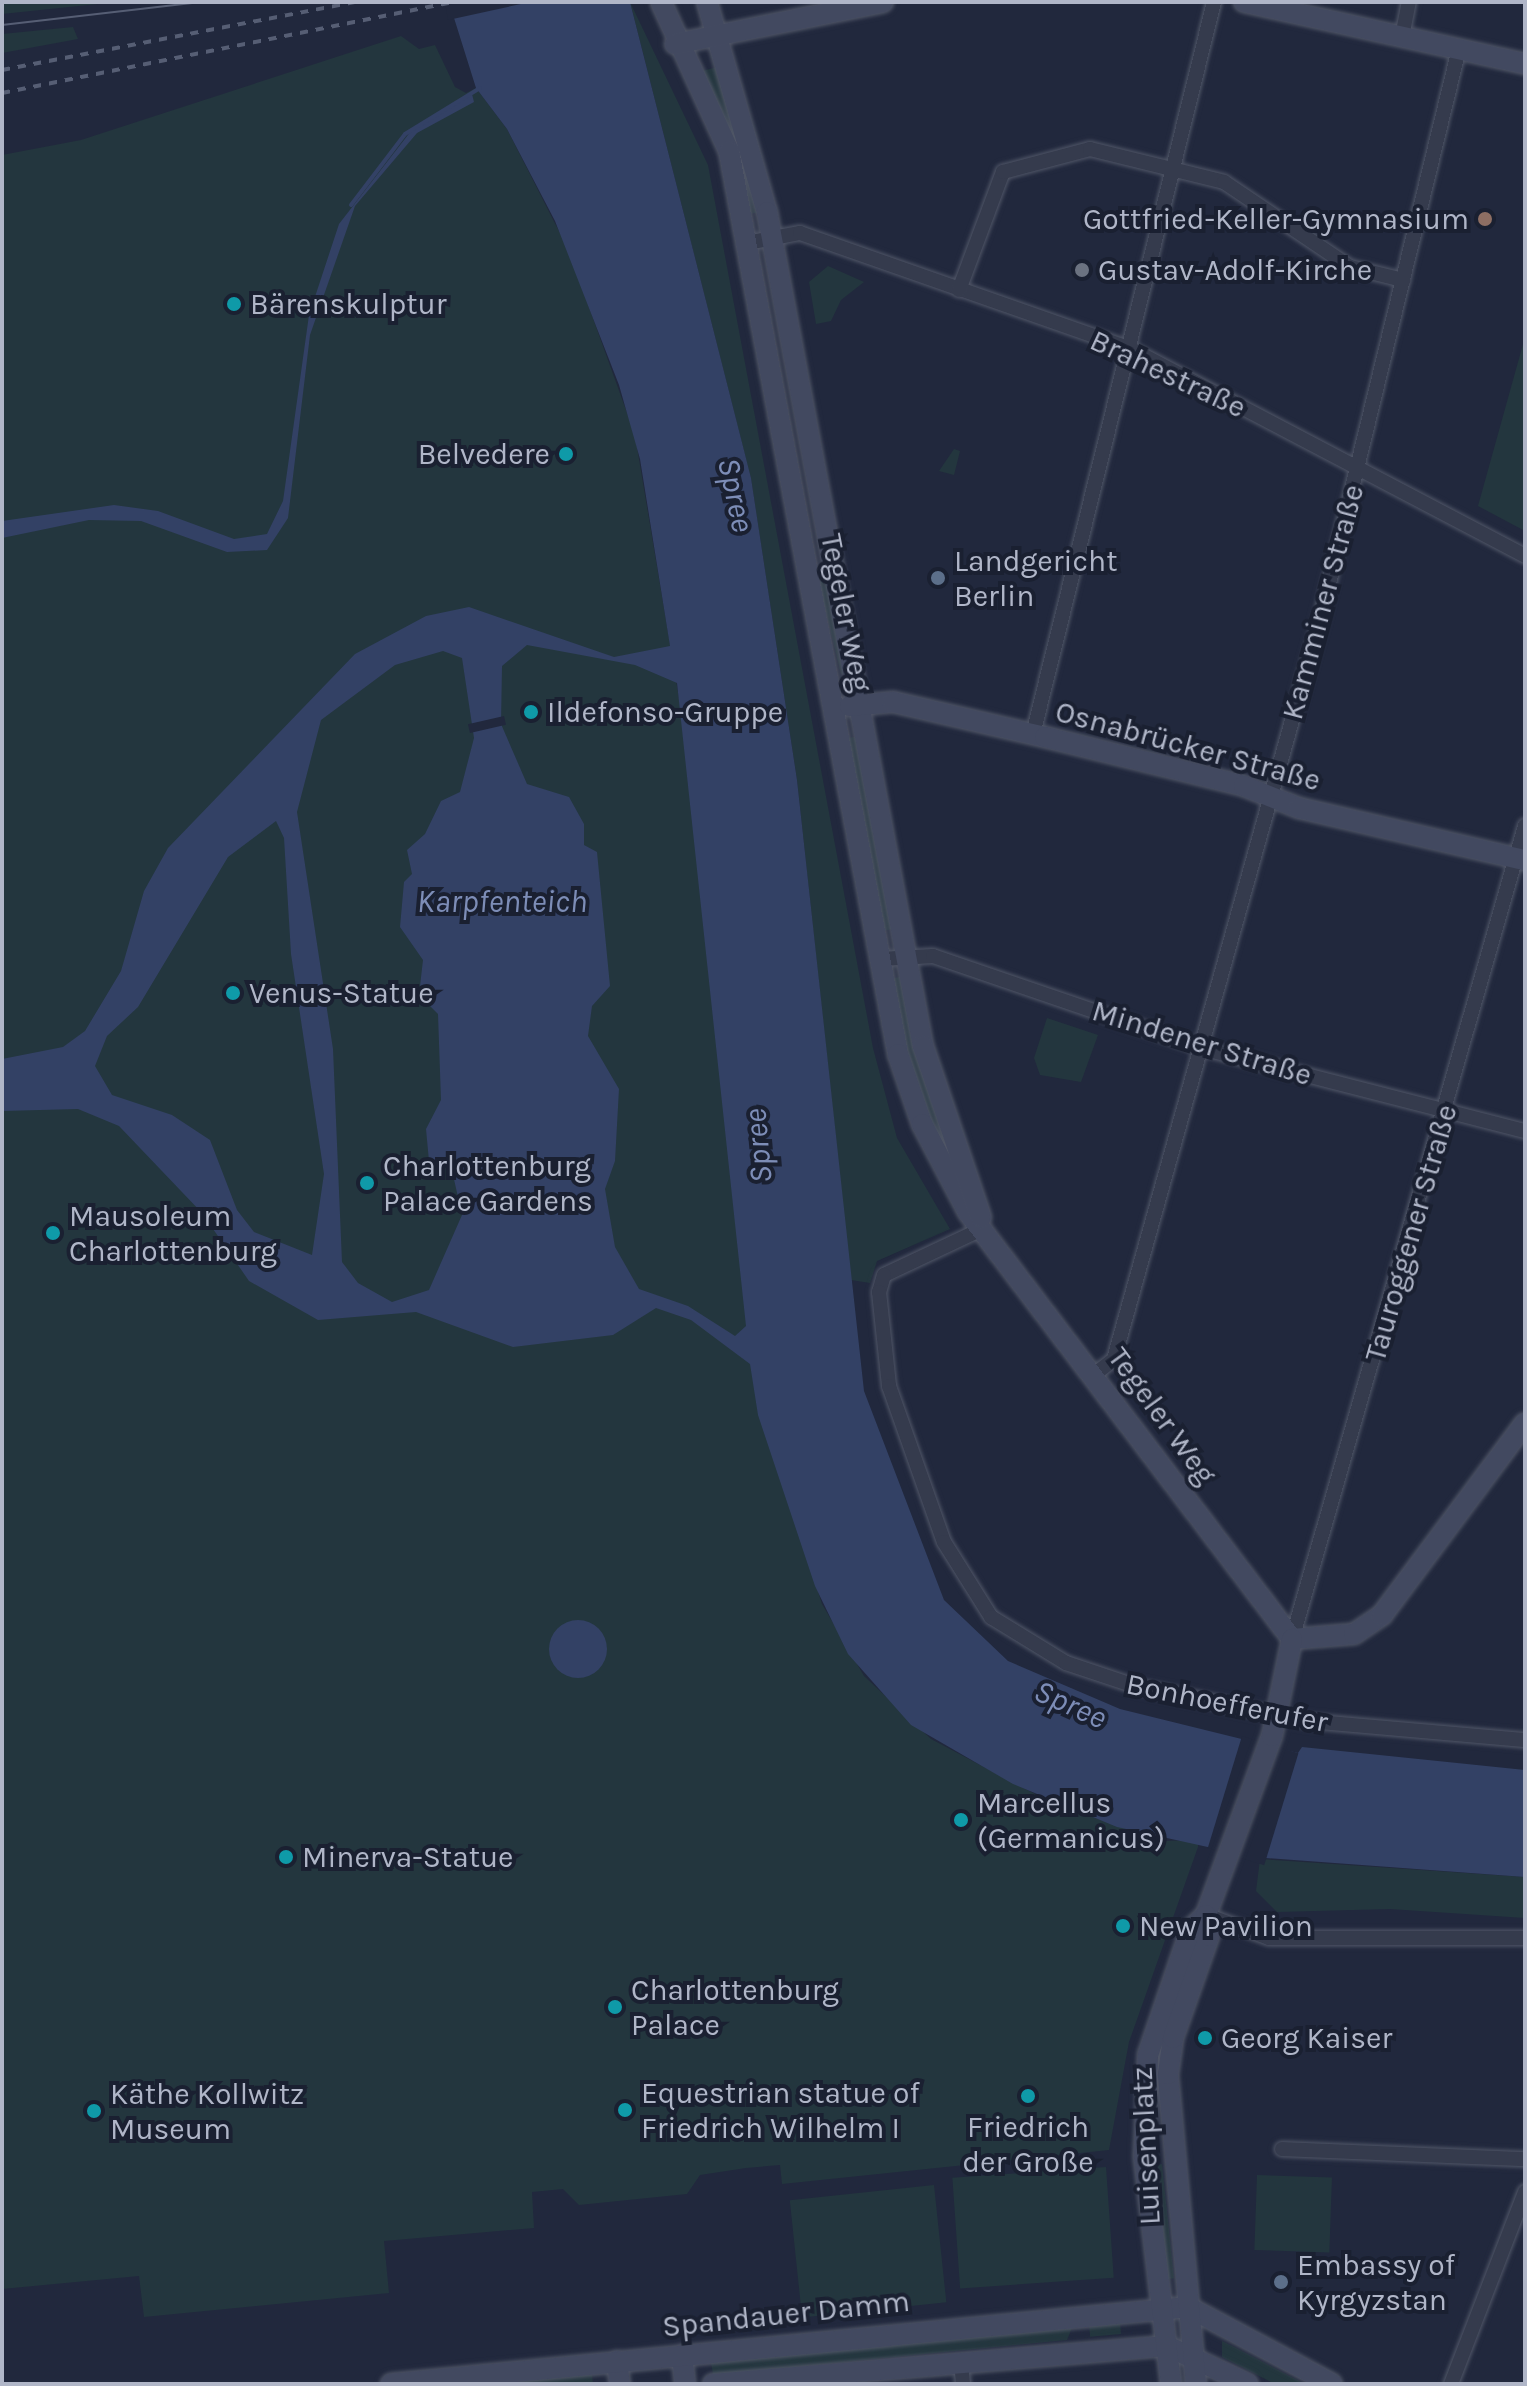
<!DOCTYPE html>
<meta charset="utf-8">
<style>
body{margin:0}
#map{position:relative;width:1527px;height:2386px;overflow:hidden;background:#21283d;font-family:Karla,sans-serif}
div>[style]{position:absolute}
.green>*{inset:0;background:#23363e;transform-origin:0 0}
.water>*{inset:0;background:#334165}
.round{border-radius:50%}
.pier>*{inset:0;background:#21283d;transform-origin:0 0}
.stream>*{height:4px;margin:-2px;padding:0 2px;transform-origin:2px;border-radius:2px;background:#334165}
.roads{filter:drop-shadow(0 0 2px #505667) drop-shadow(0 0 2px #505667)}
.street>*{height:14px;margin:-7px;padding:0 7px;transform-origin:7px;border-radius:7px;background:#353b4d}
.secondary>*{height:20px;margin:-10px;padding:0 10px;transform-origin:10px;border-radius:10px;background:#424960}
.tram>*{height:2px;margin:-1px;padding:0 1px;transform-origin:1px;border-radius:1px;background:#565e74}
.rail>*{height:4px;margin-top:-2px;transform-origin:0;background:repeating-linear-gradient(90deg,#565e74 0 8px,transparent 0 16px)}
.dots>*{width:22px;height:22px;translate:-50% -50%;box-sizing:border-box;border:4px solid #1a2031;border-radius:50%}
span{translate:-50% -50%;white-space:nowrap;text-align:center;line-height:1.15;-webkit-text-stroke:8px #1a2031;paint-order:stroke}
.poi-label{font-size:30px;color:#b0b6c8}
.right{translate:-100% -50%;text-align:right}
.left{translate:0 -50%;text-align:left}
.street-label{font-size:30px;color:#b0b6c8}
.water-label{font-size:32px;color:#7d8db7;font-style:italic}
.frame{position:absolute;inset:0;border:4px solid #b0b6c8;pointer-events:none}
</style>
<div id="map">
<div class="green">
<i style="clip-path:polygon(2px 2px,117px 2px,2px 14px)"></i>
<i style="clip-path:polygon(630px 2px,708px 165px,873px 1048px,897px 1138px,950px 1229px,877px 1261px,870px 1283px,851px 1280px,797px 780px,751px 479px)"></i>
<i style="clip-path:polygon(73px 27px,78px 39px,2px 53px,2px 34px)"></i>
<i style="clip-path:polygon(401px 36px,419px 49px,435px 45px,455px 87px,466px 93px,476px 88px,507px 129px,568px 249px,635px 435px,685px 734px,756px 1397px,822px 1604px,864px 1676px,931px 1739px,1052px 1803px,1162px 1841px,1198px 1840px,1198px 1847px,1129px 2042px,1109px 2150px,782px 2184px,780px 2165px,746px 2168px,700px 2175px,687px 2194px,579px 2205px,563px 2189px,532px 2192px,534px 2228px,384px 2241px,389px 2293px,144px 2317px,139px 2276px,2px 2289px,2px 155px,81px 140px)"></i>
<i style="clip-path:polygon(718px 67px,761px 212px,748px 214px,697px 72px)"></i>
<i style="clip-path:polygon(828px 266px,864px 282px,841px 300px,831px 321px,816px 324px,809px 282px)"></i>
<i style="clip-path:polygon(1525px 337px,1525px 531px,1478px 506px)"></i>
<i style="clip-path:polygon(954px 449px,960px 451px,954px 475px,939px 471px)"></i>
<i style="clip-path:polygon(817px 576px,829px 579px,847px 673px,841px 674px)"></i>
<i style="left:859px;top:736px;width:196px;height:11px;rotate:80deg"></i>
<i style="clip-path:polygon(903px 976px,968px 1199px,953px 1181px,910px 1068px,891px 979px)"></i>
<i style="clip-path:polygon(1047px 1018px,1098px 1035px,1081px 1082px,1040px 1075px,1034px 1058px)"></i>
<i style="clip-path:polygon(1260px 1859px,1525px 1877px,1525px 1918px,1390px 1909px,1277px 1912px,1256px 1891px)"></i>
<i style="left:1162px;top:2164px;width:115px;height:6px;rotate:84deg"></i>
<i style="left:1106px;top:2167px;width:111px;height:154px;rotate:86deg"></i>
<i style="left:1257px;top:2175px;width:75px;height:75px;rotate:2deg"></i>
<i style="left:934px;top:2185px;width:118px;height:145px;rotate:84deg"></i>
<i style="left:1120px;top:2322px;width:12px;height:31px;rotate:85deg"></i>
<i style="clip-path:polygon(1072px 2328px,1067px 2340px,713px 2375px,711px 2362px)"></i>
<i style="clip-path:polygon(1222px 2341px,1238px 2349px,1305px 2384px,1275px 2384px,1222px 2357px)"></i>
<i style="clip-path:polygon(592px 2374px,593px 2384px,486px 2384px)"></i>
</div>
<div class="water">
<i style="clip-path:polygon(evenodd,449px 2px,630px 2px,751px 478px,797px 780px,864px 1391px,944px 1600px,1008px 1661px,1120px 1709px,1298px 1753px,1302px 1747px,1525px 1770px,1525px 1877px,1253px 1857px,1117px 1827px,1013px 1784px,911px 1725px,848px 1654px,815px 1586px,758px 1415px,750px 1364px,691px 1320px,656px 1308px,613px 1335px,513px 1347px,416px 1312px,318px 1320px,249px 1281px,202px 1213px,119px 1126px,78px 1109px,2px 1111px,2px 1059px,63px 1047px,85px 1031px,121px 971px,144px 891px,168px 848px,355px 654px,426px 616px,469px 607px,614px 657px,670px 646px,640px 459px,619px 385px,555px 221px,507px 129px,476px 88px,449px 2px,527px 645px,635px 665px,677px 683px,746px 1326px,735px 1336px,688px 1306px,639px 1289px,615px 1247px,605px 1189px,615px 1161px,619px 1089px,588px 1036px,592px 1006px,610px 986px,597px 852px,584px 845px,584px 824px,569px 797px,527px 784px,501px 724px,502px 666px,527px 645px,449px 2px,443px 651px,462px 658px,474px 738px,460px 792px,441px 801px,425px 834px,407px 850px,412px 874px,404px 882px,400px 927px,423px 960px,419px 995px,438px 1014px,441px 1100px,426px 1129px,429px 1161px,447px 1159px,451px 1166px,462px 1215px,429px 1290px,392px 1302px,358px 1283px,342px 1262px,333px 1049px,297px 812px,321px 720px,395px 665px,443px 651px,449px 2px,276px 821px,284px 838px,291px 954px,324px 1174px,312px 1255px,254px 1232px,237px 1210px,210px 1140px,172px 1115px,112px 1095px,95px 1066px,107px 1036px,138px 1007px,228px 857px,276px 821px)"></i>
<i style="clip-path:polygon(472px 94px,474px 102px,417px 133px,355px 206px,310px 335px,288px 518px,267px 550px,227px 552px,141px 521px,89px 520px,2px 538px,2px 521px,114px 505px,158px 511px,234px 539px,267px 534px,283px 501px,309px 315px,339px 224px,411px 131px)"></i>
<i class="round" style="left:549px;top:1620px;width:58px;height:58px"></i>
</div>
<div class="pier">
<i style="clip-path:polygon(445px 2px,530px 2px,448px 20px)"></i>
<i style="left:504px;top:716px;width:9px;height:37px;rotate:77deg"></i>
<i style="left:1242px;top:1736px;width:59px;height:117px;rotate:17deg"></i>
</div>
<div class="stream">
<i style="left:351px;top:205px;width:89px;rotate:-52.7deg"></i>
<i style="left:405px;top:134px;width:88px;rotate:-31.5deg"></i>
</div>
<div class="roads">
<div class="street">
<i style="left:1402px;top:37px;width:36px;rotate:-79deg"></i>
<i style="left:747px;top:243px;width:54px;rotate:-10.7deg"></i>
<i style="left:800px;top:233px;width:351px;rotate:19.3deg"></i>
<i style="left:1131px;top:349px;width:445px;rotate:27.7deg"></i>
<i style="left:959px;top:290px;width:126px;rotate:-69.6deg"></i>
<i style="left:1003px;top:172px;width:90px;rotate:-14.8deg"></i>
<i style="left:1090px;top:149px;width:138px;rotate:13.8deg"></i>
<i style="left:1224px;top:182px;width:152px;rotate:34deg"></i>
<i style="left:1350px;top:267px;width:55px;rotate:13.8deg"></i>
<i style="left:1033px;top:734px;width:754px;rotate:-76.11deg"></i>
<i style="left:881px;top:959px;width:52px;rotate:-3.3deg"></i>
<i style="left:933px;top:956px;width:283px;rotate:18.9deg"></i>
<i style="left:1201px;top:1048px;width:334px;rotate:14.4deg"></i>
<i style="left:984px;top:1228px;width:110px;rotate:154.8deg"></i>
<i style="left:884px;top:1275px;width:18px;rotate:106deg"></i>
<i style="left:879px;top:1292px;width:95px;rotate:83.9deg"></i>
<i style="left:889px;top:1386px;width:165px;rotate:70.6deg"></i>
<i style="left:944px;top:1542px;width:89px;rotate:57.9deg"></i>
<i style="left:991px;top:1617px;width:88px;rotate:31.5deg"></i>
<i style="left:1066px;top:1663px;width:73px;rotate:18.4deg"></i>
<i style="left:1135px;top:1686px;width:176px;rotate:11.5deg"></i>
<i style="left:1307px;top:1721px;width:219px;rotate:5deg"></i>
<i style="left:1095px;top:1374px;width:24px;rotate:-38deg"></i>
<i style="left:1114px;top:1359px;width:763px;rotate:-74.42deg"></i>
<i style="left:1319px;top:624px;width:592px;rotate:-76.32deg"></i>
<i style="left:1292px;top:1639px;width:846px;rotate:-74.01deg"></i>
<i style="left:1206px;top:1915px;width:67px;rotate:20.1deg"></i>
<i style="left:1269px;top:1938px;width:256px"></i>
<i style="left:1282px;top:2149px;width:243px;rotate:2.4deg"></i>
<i style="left:961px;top:2361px;width:23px;rotate:85deg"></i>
<i style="left:1451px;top:2384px;width:206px;rotate:-68.9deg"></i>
</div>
<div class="secondary">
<i style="left:661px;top:2px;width:164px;rotate:65.5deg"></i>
<i style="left:729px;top:151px;width:919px;rotate:79.4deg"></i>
<i style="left:898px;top:1054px;width:74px;rotate:71.1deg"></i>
<i style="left:922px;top:1124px;width:99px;rotate:62.4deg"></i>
<i style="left:968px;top:1212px;width:536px;rotate:52.81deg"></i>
<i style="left:707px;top:2px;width:218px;rotate:74.1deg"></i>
<i style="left:767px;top:212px;width:848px;rotate:79.41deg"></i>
<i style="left:923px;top:1046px;width:181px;rotate:71.3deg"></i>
<i style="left:1244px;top:2px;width:288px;rotate:12.4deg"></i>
<i style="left:675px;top:44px;width:212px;rotate:-11.4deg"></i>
<i style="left:850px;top:706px;width:43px;rotate:-5.3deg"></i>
<i style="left:893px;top:702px;width:156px;rotate:13deg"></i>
<i style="left:1045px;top:737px;width:205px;rotate:13.8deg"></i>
<i style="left:1244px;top:786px;width:59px;rotate:21.8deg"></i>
<i style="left:1299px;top:808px;width:232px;rotate:13deg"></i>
<i style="left:1292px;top:1639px;width:62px;rotate:-4.6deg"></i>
<i style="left:1354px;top:1634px;width:34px;rotate:-34deg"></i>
<i style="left:1382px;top:1615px;width:239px;rotate:-53.3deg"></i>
<i style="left:1188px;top:2307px;width:163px;rotate:28.1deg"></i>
<i style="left:682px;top:2355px;width:29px;rotate:84deg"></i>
<i style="left:617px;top:2361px;width:23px;rotate:83deg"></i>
<i style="left:391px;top:2384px;width:801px;rotate:-5.52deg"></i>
<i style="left:713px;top:2384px;width:456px;rotate:-4.8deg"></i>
<i style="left:1167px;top:2346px;width:89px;rotate:25.1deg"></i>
<i style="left:1171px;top:2384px;width:230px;rotate:-96.8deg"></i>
<i style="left:1144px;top:2156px;width:101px;rotate:-87.7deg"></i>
<i style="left:1148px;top:2055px;width:133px;rotate:-71.2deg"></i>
<i style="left:1191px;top:1929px;width:21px;rotate:-43deg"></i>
<i style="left:1206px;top:1915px;width:191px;rotate:-69.8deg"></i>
<i style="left:1272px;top:1736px;width:99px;rotate:-78.3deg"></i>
<i style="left:1196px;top:2384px;width:311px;rotate:-95.2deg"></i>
<i style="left:1168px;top:2074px;width:36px;rotate:-82deg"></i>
<i style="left:1173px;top:2038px;width:108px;rotate:-70.6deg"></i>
<i style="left:1209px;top:1936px;width:21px;rotate:-98deg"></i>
</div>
</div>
<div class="tram">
<i style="left:2px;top:25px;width:200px;rotate:-6.6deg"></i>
</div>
<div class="rail">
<i style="left:2px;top:70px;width:359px;rotate:-10.9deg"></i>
<i style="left:2px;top:93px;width:460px;rotate:-11.4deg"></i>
</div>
<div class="dots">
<i style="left:1485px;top:219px;background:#8d6e63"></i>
<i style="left:1082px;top:270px;background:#6b7280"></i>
<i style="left:234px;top:304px;background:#0f9aa8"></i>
<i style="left:566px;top:454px;background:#0f9aa8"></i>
<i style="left:938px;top:578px;background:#5c6f8a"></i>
<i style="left:531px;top:712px;background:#0f9aa8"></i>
<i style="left:233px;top:993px;background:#0f9aa8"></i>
<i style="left:367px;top:1183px;background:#0f9aa8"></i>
<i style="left:53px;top:1233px;background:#0f9aa8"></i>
<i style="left:961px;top:1820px;background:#0f9aa8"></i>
<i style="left:286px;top:1857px;background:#0f9aa8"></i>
<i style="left:1123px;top:1926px;background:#0f9aa8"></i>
<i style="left:615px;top:2007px;background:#0f9aa8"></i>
<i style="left:1205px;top:2038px;background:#0f9aa8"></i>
<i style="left:1028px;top:2096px;background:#0f9aa8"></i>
<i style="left:625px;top:2110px;background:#0f9aa8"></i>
<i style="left:94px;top:2111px;background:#0f9aa8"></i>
<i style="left:1281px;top:2282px;background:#5c6f8a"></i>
</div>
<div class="poi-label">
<span class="right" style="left:1469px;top:219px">Gottfried-Keller-Gymnasium</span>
<span class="left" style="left:1098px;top:270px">Gustav-Adolf-Kirche</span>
<span class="left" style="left:250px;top:304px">Bärenskulptur</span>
<span class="right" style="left:550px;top:454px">Belvedere</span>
<span class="left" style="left:954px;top:578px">Landgericht<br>Berlin</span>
<span class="left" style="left:547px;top:712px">Ildefonso-Gruppe</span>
<span class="left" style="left:249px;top:993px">Venus-Statue</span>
<span class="left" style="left:383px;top:1183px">Charlottenburg<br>Palace Gardens</span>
<span class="left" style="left:69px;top:1233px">Mausoleum<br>Charlottenburg</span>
<span class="left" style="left:977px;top:1820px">Marcellus<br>(Germanicus)</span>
<span class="left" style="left:302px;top:1857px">Minerva-Statue</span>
<span class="left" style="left:1139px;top:1926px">New Pavilion</span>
<span class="left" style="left:631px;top:2007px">Charlottenburg<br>Palace</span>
<span class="left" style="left:1221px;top:2038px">Georg Kaiser</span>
<span class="left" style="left:641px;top:2110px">Equestrian statue of<br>Friedrich Wilhelm I</span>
<span class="left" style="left:110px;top:2111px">Käthe Kollwitz<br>Museum</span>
<span style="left:1028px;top:2144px">Friedrich<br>der Große</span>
<span class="left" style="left:1297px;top:2282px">Embassy of<br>Kyrgyzstan</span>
</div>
<div class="street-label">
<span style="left:1168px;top:374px;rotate:25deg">Brahestraße</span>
<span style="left:1323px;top:602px;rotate:-75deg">Kamminer Straße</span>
<span style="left:846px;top:613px;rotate:79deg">Tegeler Weg</span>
<span style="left:1188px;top:746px;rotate:15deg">Osnabrücker Straße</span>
<span style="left:1202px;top:1043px;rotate:17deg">Mindener Straße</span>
<span style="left:1411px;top:1233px;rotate:-74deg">Tauroggener Straße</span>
<span style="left:1162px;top:1416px;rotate:54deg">Tegeler Weg</span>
<span style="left:1227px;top:1703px;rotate:11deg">Bonhoefferufer</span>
<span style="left:1146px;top:2146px;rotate:-93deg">Luisenplatz</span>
<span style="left:786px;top:2314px;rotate:-6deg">Spandauer Damm</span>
</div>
<div class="water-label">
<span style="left:735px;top:495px;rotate:78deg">Spree</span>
<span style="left:502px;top:902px">Karpfenteich</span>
<span style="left:759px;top:1146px;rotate:-95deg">Spree</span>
<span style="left:1070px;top:1705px;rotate:24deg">Spree</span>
</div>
<div class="frame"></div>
</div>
